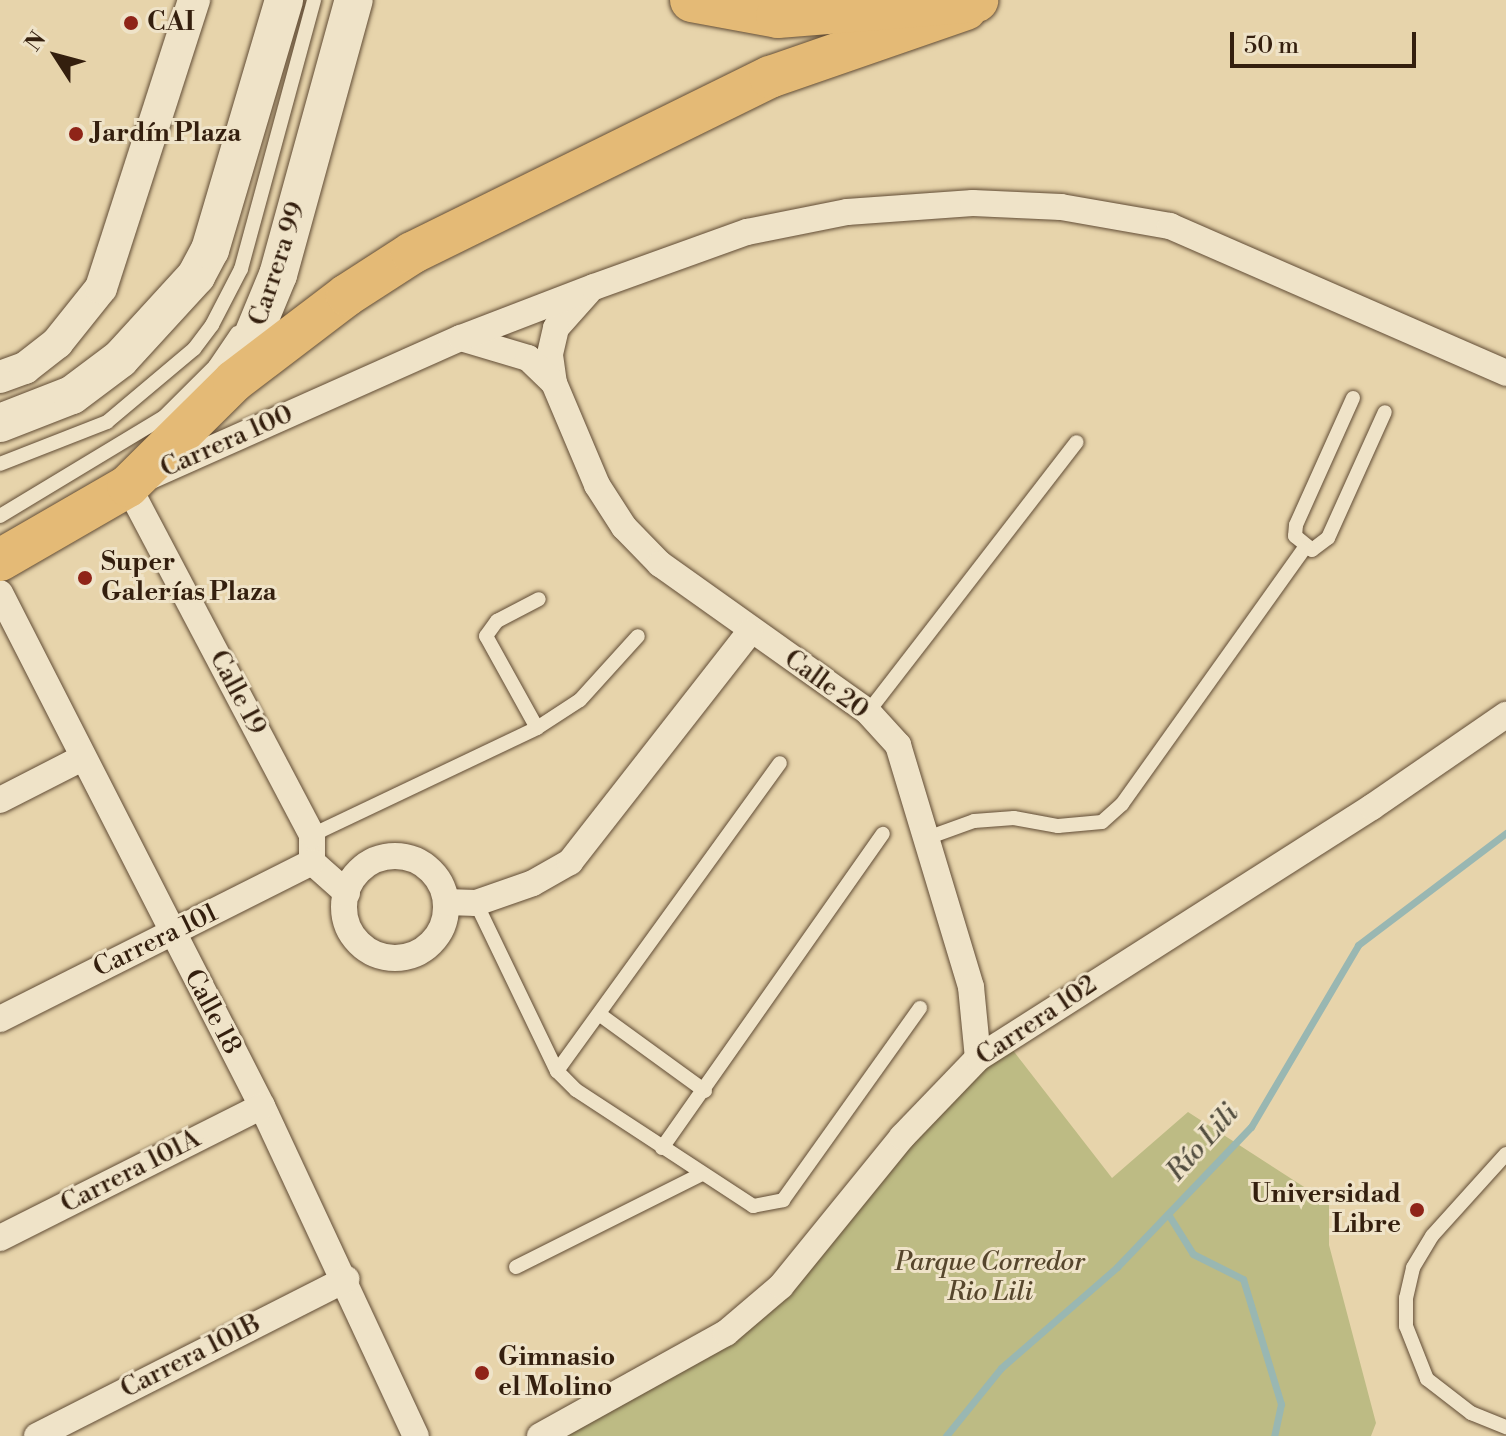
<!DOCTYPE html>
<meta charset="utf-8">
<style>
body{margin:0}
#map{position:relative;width:1506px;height:1436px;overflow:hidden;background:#e7d4ab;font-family:"Libre Bodoni",serif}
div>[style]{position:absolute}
.green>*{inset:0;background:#bdbb84}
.stream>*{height:7px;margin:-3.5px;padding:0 3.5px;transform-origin:3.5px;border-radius:3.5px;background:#99b7b2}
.roads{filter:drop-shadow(0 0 2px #614c35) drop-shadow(0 0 2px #614c35)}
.service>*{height:14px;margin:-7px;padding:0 7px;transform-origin:7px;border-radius:7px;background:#efe3c8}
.minor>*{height:26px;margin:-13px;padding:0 13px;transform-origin:13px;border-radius:13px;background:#efe3c8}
.minor>.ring{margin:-13px;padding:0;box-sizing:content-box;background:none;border:26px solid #efe3c8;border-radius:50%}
.tertiary>*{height:32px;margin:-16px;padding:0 16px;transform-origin:16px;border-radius:16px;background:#efe3c8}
.secondary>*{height:38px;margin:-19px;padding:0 19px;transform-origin:19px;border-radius:19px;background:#efe3c8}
.primary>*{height:42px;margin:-21px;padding:0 21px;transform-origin:21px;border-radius:21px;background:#e4ba76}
.trunk>*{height:44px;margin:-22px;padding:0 22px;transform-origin:22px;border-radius:22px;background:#e4ba76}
.dots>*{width:22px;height:22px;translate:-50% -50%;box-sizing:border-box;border:4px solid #efe3c8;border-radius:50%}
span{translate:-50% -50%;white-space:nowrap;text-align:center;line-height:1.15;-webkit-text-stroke:6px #efe3c8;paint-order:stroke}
.poi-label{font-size:26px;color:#341f0e;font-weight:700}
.left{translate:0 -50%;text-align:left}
.right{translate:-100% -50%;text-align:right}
.street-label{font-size:26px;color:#341f0e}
.park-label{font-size:26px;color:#56462c;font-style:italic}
.water-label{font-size:28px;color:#524d3f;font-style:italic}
.north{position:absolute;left:16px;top:16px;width:80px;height:80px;-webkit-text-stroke:6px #efe3c8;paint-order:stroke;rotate:306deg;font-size:22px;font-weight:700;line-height:32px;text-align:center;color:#341f0e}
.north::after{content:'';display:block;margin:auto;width:28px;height:36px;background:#341f0e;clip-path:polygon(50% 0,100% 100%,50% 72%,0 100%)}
.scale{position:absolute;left:1230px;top:32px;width:186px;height:36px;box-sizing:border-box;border:4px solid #341f0e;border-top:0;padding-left:10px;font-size:24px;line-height:28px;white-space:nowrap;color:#341f0e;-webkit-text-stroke:6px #efe3c8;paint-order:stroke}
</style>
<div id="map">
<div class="green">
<i style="clip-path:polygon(1005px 1040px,1112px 1178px,1188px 1112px,1329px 1203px,1329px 1245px,1376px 1423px,1371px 1436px,540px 1436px,726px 1333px)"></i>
</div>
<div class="stream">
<i style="left:1168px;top:1214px;width:47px;rotate:58deg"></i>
<i style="left:1193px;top:1254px;width:56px;rotate:26.6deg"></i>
<i style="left:1243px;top:1279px;width:131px;rotate:73.1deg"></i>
<i style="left:1281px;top:1404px;width:33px;rotate:102deg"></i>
<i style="left:946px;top:1436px;width:87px;rotate:-51deg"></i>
<i style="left:1001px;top:1368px;width:154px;rotate:-41deg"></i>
<i style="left:1117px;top:1267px;width:194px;rotate:-46.3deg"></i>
<i style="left:1251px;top:1127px;width:211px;rotate:-59.5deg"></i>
<i style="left:1358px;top:945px;width:186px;rotate:-37.1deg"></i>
</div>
<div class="roads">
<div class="service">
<i style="left:1353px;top:398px;width:139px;rotate:114.2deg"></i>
<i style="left:1296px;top:525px;width:11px;rotate:95deg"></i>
<i style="left:1295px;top:536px;width:22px;rotate:39deg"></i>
<i style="left:1312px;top:550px;width:20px;rotate:-37deg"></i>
<i style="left:1328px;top:538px;width:138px;rotate:-65.7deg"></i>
<i style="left:0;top:464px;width:115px;rotate:-21.4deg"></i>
<i style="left:107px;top:422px;width:114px;rotate:-40deg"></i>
<i style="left:194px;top:349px;width:30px;rotate:-53deg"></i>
<i style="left:212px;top:325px;width:63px;rotate:-62.6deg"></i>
<i style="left:241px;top:269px;width:279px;rotate:-74.8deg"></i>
<i style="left:0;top:516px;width:192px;rotate:-31.1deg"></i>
<i style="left:164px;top:417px;width:72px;rotate:-45deg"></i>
<i style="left:215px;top:366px;width:40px;rotate:-56deg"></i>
<i style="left:868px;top:712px;width:341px;rotate:-52.3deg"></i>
<i style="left:537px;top:728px;width:105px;rotate:-119deg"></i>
<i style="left:486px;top:636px;width:19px;rotate:-54deg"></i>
<i style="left:497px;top:621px;width:47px;rotate:-27.6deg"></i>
<i style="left:312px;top:835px;width:249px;rotate:-25.4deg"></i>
<i style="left:537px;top:728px;width:51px;rotate:-33.1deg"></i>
<i style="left:580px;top:700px;width:86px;rotate:-47.8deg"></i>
<i style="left:927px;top:838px;width:50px;rotate:-19.9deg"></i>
<i style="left:974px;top:821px;width:40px;rotate:-4.3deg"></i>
<i style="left:1014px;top:818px;width:45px;rotate:10.3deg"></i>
<i style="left:1058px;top:826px;width:44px;rotate:-5.2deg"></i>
<i style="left:1102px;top:822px;width:27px;rotate:-42deg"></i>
<i style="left:1122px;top:804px;width:315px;rotate:-54.5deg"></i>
<i style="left:476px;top:903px;width:187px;rotate:64.3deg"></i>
<i style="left:557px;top:1071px;width:27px;rotate:45deg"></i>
<i style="left:576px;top:1090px;width:212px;rotate:33.2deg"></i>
<i style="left:753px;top:1206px;width:31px;rotate:-11deg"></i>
<i style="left:783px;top:1200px;width:236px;rotate:-54.5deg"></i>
<i style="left:599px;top:1014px;width:131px;rotate:36deg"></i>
<i style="left:557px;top:1071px;width:380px;rotate:-54.1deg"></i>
<i style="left:662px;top:1148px;width:384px;rotate:-54.9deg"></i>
<i style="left:1506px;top:1154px;width:110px;rotate:132.1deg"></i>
<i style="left:1432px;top:1236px;width:37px;rotate:121deg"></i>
<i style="left:1413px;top:1268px;width:31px;rotate:103deg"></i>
<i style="left:1406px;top:1298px;width:28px;rotate:90deg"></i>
<i style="left:1406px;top:1326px;width:57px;rotate:68.4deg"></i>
<i style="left:1427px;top:1379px;width:56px;rotate:37.7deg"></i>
<i style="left:1471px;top:1413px;width:38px;rotate:22deg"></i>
<i style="left:516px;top:1267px;width:208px;rotate:-26.6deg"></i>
</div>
<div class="minor">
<i style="left:588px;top:292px;width:48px;rotate:131.6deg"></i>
<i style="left:556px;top:328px;width:28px;rotate:103deg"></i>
<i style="left:550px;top:355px;width:28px;rotate:82deg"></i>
<i style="left:554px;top:383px;width:111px;rotate:67.1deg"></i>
<i style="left:597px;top:485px;width:50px;rotate:57.3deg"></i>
<i style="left:624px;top:527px;width:52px;rotate:45.8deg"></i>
<i style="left:660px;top:564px;width:255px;rotate:35.4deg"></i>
<i style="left:868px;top:712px;width:45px;rotate:47.7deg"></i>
<i style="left:898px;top:745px;width:253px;rotate:73.2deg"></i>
<i style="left:971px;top:987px;width:71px;rotate:84.4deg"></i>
<i style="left:461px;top:338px;width:70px;rotate:16.6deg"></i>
<i style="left:528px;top:358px;width:36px;rotate:44deg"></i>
<i style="left:0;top:593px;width:576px;rotate:62.95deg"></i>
<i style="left:262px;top:1106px;width:364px;rotate:65deg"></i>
<i style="left:0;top:800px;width:92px;rotate:-27.1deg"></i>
<i class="ring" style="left:344px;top:856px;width:76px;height:76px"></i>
<i style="left:347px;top:893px;width:47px;rotate:-138.5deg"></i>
<i style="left:312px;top:862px;width:27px;rotate:-90deg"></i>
<i style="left:312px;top:835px;width:395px;rotate:-117.8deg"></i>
<i style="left:128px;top:486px;width:364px;rotate:-24deg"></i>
<i style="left:461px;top:338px;width:142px;rotate:-21deg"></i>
<i style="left:594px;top:287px;width:163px;rotate:-19.8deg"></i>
<i style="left:747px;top:232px;width:102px;rotate:-11.3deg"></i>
<i style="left:847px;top:212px;width:126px;rotate:-4.1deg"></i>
<i style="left:973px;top:203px;width:88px;rotate:2.6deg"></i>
<i style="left:1061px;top:207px;width:111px;rotate:9.9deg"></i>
<i style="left:1170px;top:226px;width:367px;rotate:23.6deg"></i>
<i style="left:446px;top:902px;width:30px;rotate:2deg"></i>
<i style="left:476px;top:903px;width:60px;rotate:-19.3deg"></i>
<i style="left:533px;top:883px;width:43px;rotate:-29.6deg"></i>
<i style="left:570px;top:862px;width:292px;rotate:-52deg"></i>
<i style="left:0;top:1019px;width:349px;rotate:-26.7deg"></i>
<i style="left:0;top:1238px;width:293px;rotate:-26.7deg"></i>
<i style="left:37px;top:1436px;width:347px;rotate:-26.9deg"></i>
<i style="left:540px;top:1436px;width:213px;rotate:-29deg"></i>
<i style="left:726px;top:1333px;width:72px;rotate:-40.5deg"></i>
<i style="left:781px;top:1286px;width:192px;rotate:-50.9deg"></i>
<i style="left:902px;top:1137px;width:110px;rotate:-46.1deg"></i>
<i style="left:978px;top:1058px;width:467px;rotate:-32.5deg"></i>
<i style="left:1372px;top:807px;width:163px;rotate:-34.5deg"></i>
</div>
<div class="tertiary">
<i style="left:0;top:377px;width:27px;rotate:-20deg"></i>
<i style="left:25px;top:368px;width:41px;rotate:-38deg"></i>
<i style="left:57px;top:343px;width:70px;rotate:-51.3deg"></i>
<i style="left:101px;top:288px;width:303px;rotate:-72.1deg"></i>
</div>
<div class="secondary">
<i style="left:234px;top:381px;width:115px;rotate:-67.5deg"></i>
<i style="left:278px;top:275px;width:285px;rotate:-74.6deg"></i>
<i style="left:0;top:423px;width:77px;rotate:-21.3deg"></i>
<i style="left:72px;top:395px;width:60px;rotate:-36.9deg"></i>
<i style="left:120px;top:359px;width:113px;rotate:-47.5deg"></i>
<i style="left:196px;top:276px;width:30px;rotate:-62deg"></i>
<i style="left:210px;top:250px;width:261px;rotate:-73.5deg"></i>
</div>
<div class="primary">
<i style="left:0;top:560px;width:148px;rotate:-30deg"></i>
<i style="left:128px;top:486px;width:149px;rotate:-44.7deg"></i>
<i style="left:234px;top:381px;width:142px;rotate:-37.3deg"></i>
<i style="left:347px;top:295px;width:77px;rotate:-32.9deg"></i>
<i style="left:412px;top:253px;width:399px;rotate:-26.2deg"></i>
<i style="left:770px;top:77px;width:207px;rotate:-19.1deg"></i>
</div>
<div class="trunk">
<i style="left:692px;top:0;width:87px;rotate:10.5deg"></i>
<i style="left:778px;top:16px;width:199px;rotate:-4.6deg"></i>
</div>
</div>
<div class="dots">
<i style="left:131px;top:23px;background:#8f2418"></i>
<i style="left:76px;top:134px;background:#8f2418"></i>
<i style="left:85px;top:578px;background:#8f2418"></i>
<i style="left:1417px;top:1210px;background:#8f2418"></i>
<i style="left:482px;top:1373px;background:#8f2418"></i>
</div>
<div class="poi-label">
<span class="left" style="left:147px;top:23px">CAI</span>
<span class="left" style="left:92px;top:134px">Jardín Plaza</span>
<span class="left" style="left:101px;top:578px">Super<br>Galerías Plaza</span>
<span class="right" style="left:1401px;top:1210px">Universidad<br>Libre</span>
<span class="left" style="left:498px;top:1373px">Gimnasio<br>el Molino</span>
</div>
<div class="street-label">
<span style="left:278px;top:264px;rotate:-72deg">Carrera 99</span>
<span style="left:227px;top:442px;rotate:-24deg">Carrera 100</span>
<span style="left:826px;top:685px;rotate:36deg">Calle 20</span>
<span style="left:237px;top:693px;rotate:62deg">Calle 19</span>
<span style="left:156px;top:941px;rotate:-26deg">Carrera 101</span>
<span style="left:212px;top:1012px;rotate:62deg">Calle 18</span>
<span style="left:1037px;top:1021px;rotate:-34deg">Carrera 102</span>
<span style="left:131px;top:1172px;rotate:-27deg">Carrera 101A</span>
<span style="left:191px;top:1357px;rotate:-27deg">Carrera 101B</span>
</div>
<div class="park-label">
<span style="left:990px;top:1278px">Parque Corredor<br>Rio Lili</span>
</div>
<div class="water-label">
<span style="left:1203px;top:1143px;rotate:-48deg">Río Lili</span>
</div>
<div class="north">N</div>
<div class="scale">50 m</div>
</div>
